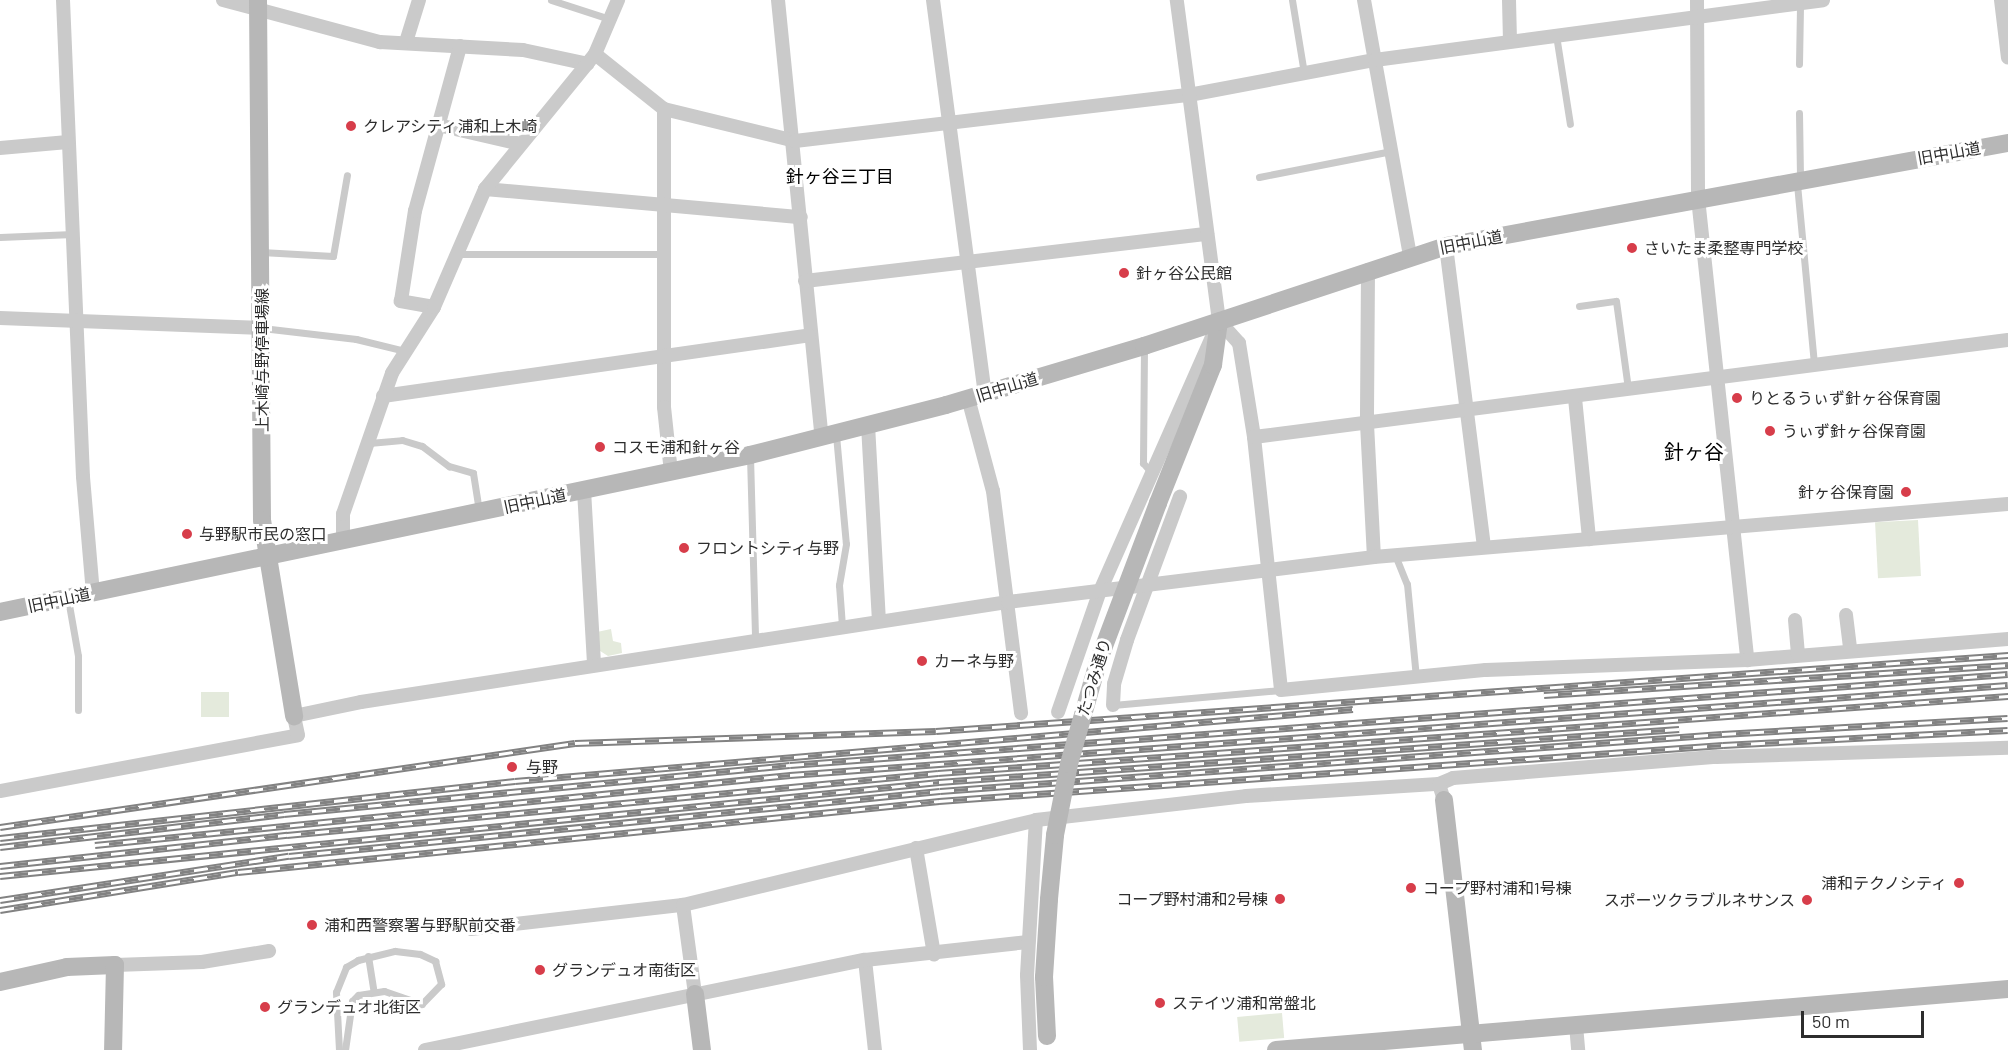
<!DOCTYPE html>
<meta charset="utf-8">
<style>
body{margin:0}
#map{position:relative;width:2008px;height:1050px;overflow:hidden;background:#fff;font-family:Barlow,"Noto Sans JP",sans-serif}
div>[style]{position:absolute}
.green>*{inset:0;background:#e4eadc;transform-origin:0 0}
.lane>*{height:7px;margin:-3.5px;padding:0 3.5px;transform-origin:3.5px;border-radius:3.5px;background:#cacaca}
.street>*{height:14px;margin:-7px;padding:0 7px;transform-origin:7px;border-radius:7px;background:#cacaca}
.secondary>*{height:18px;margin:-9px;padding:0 9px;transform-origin:9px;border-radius:9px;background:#b7b7b7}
.rail>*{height:7px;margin-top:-3.5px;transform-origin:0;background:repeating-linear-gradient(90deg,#fff 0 14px,#828282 0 28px);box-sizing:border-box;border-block:2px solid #828282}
.secondary-bridge>*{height:18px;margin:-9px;padding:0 9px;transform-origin:9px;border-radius:9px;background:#b7b7b7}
.dots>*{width:16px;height:16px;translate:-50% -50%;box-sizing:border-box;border:3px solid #fff;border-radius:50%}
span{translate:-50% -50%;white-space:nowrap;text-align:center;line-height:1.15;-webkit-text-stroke:6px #fff;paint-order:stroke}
.poi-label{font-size:16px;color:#2d2d2d}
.left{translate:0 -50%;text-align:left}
.right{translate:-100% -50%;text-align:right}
.street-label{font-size:16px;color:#2d2d2d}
.neighbourhood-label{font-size:18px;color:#000}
.quarter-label{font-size:20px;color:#000}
.scale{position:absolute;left:1801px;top:1011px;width:123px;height:27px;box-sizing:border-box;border:3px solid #2d2d2d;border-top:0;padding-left:8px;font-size:18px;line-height:21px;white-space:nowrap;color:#2d2d2d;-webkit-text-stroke:4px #fff;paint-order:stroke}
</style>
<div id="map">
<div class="green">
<i style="left:1918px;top:520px;width:56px;height:43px;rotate:87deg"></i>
<i style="clip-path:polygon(611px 629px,613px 641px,621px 643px,622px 653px,608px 656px,597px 649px,597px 632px)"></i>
<i style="left:201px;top:692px;width:28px;height:25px"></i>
<i style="left:1282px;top:1013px;width:25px;height:45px;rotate:85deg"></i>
</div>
<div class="lane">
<i style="left:551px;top:0;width:62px;rotate:17.9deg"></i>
<i style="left:1292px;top:0;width:74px;rotate:80.7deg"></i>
<i style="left:1556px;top:35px;width:90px;rotate:81.1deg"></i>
<i style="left:1799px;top:64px;width:60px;rotate:-89deg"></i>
<i style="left:1799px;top:113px;width:67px;rotate:89.1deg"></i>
<i style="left:1259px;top:177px;width:135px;rotate:-11.1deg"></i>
<i style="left:1797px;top:184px;width:180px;rotate:84.6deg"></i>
<i style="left:0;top:237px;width:73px;rotate:-2.4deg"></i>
<i style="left:261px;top:252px;width:72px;rotate:3.2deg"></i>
<i style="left:333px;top:256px;width:82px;rotate:-80.2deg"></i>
<i style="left:456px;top:254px;width:208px"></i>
<i style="left:1579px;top:306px;width:37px;rotate:-8deg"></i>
<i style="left:1616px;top:301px;width:89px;rotate:82.2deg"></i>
<i style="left:262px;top:328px;width:95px;rotate:6.7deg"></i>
<i style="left:356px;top:339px;width:50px;rotate:13.8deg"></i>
<i style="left:1144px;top:348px;width:115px;rotate:90.5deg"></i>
<i style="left:1143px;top:463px;width:12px;rotate:48deg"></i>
<i style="left:836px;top:435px;width:109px;rotate:84.8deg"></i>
<i style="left:846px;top:544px;width:42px;rotate:99.7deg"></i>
<i style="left:839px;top:585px;width:41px;rotate:85.8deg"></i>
<i style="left:369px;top:443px;width:33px;rotate:-5deg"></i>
<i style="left:402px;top:440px;width:21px;rotate:17deg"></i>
<i style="left:422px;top:446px;width:34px;rotate:37deg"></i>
<i style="left:449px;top:466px;width:25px;rotate:16deg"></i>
<i style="left:473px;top:473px;width:37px;rotate:81deg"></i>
<i style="left:750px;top:456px;width:183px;rotate:88.4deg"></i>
<i style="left:1395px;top:555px;width:31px;rotate:68deg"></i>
<i style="left:1407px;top:584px;width:93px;rotate:84.5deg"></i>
<i style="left:68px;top:599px;width:58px;rotate:80deg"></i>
<i style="left:78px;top:656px;width:54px;rotate:90deg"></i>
<i style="left:1113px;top:705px;width:169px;rotate:-5.1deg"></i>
<i style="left:368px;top:956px;width:36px;rotate:81deg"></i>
<i style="left:339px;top:1050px;width:58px;rotate:-93deg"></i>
<i style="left:336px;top:992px;width:27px;rotate:-68deg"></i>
<i style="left:346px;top:967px;width:14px;rotate:-30deg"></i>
<i style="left:358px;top:960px;width:38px;rotate:-14deg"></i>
<i style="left:395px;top:951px;width:25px;rotate:7deg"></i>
<i style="left:420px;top:954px;width:17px;rotate:25deg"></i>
<i style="left:435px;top:961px;width:24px;rotate:75deg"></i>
<i style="left:441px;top:984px;width:28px;rotate:134deg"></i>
<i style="left:422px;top:1004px;width:40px;rotate:-161.1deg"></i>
<i style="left:384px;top:991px;width:26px;rotate:171deg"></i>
<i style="left:358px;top:995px;width:8px;rotate:135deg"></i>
<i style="left:352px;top:1001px;width:49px;rotate:98.1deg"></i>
</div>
<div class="street">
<i style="left:63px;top:0;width:477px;rotate:87.6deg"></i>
<i style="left:83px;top:477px;width:116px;rotate:85.1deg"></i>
<i style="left:223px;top:0;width:163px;rotate:15deg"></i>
<i style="left:380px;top:42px;width:143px;rotate:3.2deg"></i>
<i style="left:523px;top:50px;width:66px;rotate:12.2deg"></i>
<i style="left:778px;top:0;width:439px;rotate:84.3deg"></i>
<i style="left:933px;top:0;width:396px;rotate:82.5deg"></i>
<i style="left:1364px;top:0;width:259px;rotate:79.8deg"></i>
<i style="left:1509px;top:0;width:40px;rotate:88.6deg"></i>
<i style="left:1697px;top:0;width:198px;rotate:89.7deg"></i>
<i style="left:1698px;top:198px;width:465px;rotate:83.9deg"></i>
<i style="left:2001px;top:0;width:58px;rotate:83.1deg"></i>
<i style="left:406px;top:42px;width:44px;rotate:-72.8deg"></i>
<i style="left:595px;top:54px;width:88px;rotate:38.6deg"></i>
<i style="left:664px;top:109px;width:135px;rotate:13.7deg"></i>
<i style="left:795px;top:141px;width:397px;rotate:-6.7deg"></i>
<i style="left:1189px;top:95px;width:189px;rotate:-10.7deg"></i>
<i style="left:1375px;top:60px;width:452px;rotate:-7.6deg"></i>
<i style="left:664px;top:109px;width:298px;rotate:90deg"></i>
<i style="left:664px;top:407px;width:65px;rotate:83.9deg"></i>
<i style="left:438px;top:125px;width:85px;rotate:12.9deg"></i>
<i style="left:0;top:148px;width:68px;rotate:-5deg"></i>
<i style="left:485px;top:189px;width:317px;rotate:5.1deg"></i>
<i style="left:1446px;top:246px;width:303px;rotate:82.8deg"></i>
<i style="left:1368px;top:270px;width:154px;rotate:90.4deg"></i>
<i style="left:1367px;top:424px;width:133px;rotate:87deg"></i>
<i style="left:805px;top:281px;width:405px;rotate:-6.7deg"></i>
<i style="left:434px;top:307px;width:34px;rotate:-170deg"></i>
<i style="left:401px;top:301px;width:91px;rotate:-81.2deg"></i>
<i style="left:415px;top:211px;width:171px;rotate:-74.7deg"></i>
<i style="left:0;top:318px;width:262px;rotate:2.2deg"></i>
<i style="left:1219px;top:321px;width:30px;rotate:48deg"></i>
<i style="left:1239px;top:343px;width:95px;rotate:80.9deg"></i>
<i style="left:1254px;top:437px;width:254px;rotate:83.9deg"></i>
<i style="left:1281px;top:690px;width:206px;rotate:-5.6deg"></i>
<i style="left:1486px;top:670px;width:261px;rotate:-2.2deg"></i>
<i style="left:1747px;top:660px;width:262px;rotate:-4.6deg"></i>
<i style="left:383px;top:396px;width:430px;rotate:-8.1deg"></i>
<i style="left:968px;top:398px;width:96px;rotate:75deg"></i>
<i style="left:993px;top:491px;width:224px;rotate:82.8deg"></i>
<i style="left:1575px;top:398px;width:142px;rotate:84.3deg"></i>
<i style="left:868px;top:425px;width:196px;rotate:86.8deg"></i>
<i style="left:1254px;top:437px;width:760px;rotate:-7.33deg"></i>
<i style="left:584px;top:490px;width:173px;rotate:86.7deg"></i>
<i style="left:343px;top:540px;width:26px;rotate:-90deg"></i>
<i style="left:343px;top:514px;width:149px;rotate:-70.8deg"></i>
<i style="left:392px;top:373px;width:78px;rotate:-57.5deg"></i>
<i style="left:434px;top:307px;width:129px;rotate:-66.6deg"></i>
<i style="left:485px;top:189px;width:174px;rotate:-50.8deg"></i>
<i style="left:595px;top:54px;width:59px;rotate:-66.9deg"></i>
<i style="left:1846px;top:615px;width:35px;rotate:83deg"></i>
<i style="left:1795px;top:620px;width:35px;rotate:85deg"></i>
<i style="left:1113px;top:705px;width:21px;rotate:-87deg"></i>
<i style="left:1114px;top:684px;width:46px;rotate:-73.5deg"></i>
<i style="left:1127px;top:640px;width:153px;rotate:-69.7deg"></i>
<i style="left:1058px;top:712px;width:128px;rotate:-70.9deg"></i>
<i style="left:1100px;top:591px;width:295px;rotate:-66.2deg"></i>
<i style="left:1219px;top:321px;width:324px;rotate:-97.5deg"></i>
<i style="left:1439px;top:784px;width:15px;rotate:-23deg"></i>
<i style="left:1453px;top:778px;width:264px;rotate:-4.6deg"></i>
<i style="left:1716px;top:757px;width:292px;rotate:-1.8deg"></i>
<i style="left:0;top:791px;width:303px;rotate:-10.6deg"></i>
<i style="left:298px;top:735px;width:19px;rotate:-102deg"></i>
<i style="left:294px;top:716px;width:68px;rotate:-11.8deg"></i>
<i style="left:361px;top:702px;width:655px;rotate:-8.79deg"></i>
<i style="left:1008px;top:602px;width:369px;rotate:-7deg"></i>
<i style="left:1374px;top:557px;width:636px;rotate:-4.78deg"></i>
<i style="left:916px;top:848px;width:108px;rotate:80.4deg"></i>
<i style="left:471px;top:929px;width:213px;rotate:-6.5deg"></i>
<i style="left:865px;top:960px;width:91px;rotate:83.7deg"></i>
<i style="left:115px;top:965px;width:87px;rotate:-2deg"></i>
<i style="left:202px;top:962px;width:68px;rotate:-9.3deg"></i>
<i style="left:695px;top:994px;width:90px;rotate:-97.7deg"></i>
<i style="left:683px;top:905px;width:363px;rotate:-13.5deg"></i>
<i style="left:1036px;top:820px;width:211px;rotate:-6.5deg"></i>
<i style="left:1246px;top:796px;width:193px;rotate:-3.6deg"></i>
<i style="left:1439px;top:784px;width:17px;rotate:73deg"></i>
<i style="left:1576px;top:1025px;width:25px;rotate:85deg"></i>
<i style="left:425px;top:1050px;width:449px;rotate:-11.6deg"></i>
<i style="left:865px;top:960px;width:164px;rotate:-6.3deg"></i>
<i style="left:1030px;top:1050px;width:75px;rotate:-92.3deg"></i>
<i style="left:1027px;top:975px;width:155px;rotate:-86.7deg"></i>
</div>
<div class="secondary">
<i style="left:258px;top:0;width:520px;rotate:89.56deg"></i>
<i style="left:262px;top:520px;width:199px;rotate:80.7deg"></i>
<i style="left:1158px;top:503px;width:149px;rotate:-68.3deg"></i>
<i style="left:1213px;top:365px;width:44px;rotate:-82.2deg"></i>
<i style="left:0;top:612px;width:766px;rotate:-11.82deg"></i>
<i style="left:750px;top:455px;width:202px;rotate:-14.3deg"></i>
<i style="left:946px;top:405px;width:207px;rotate:-16.6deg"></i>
<i style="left:1144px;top:346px;width:318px;rotate:-18.3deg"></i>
<i style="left:1446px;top:246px;width:571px;rotate:-10.39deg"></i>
<i style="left:1444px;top:800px;width:252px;rotate:83.4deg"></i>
<i style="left:0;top:982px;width:69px;rotate:-12.6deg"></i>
<i style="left:67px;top:967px;width:48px;rotate:-2.4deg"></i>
<i style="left:115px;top:965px;width:85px;rotate:91.3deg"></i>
<i style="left:695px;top:994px;width:56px;rotate:82.9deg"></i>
<i style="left:1276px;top:1050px;width:735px;rotate:-4.76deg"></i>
</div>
<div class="rail">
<i style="left:1544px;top:695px;width:465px;rotate:-3.7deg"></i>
<i style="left:0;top:827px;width:581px;rotate:-8.31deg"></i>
<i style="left:575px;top:743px;width:361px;rotate:-1.9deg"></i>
<i style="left:936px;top:731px;width:1075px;rotate:-4.06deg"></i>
<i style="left:0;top:838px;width:518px;rotate:-6.32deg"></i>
<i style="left:515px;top:781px;width:841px;rotate:-4.91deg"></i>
<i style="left:95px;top:845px;width:699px;rotate:-5.75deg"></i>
<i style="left:790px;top:775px;width:1221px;rotate:-4.23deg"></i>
<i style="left:0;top:847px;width:286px;rotate:-6.6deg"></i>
<i style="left:284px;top:814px;width:508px;rotate:-5.53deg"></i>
<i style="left:790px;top:765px;width:1221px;rotate:-4.27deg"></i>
<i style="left:0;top:866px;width:289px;rotate:-6.2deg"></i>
<i style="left:287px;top:835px;width:654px;rotate:-5.44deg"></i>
<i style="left:938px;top:773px;width:1073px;rotate:-4.12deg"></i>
<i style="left:0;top:876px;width:944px;rotate:-5.72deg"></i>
<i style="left:939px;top:782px;width:742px;rotate:-4.1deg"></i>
<i style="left:0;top:900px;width:292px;rotate:-8.7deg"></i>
<i style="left:289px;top:856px;width:654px;rotate:-5.7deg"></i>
<i style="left:940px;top:791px;width:784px;rotate:-4.17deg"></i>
<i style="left:1722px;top:734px;width:286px;rotate:-3.2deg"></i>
<i style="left:0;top:910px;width:241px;rotate:-9.1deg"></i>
<i style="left:238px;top:872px;width:705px;rotate:-5.78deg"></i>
<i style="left:939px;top:801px;width:786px;rotate:-4.09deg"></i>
<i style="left:1723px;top:745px;width:285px;rotate:-3deg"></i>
</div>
<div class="secondary-bridge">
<i style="left:1047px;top:1036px;width:59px;rotate:-92.9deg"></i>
<i style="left:1044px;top:977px;width:78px;rotate:-86.3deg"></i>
<i style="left:1049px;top:899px;width:64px;rotate:-84.6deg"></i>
<i style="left:1055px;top:835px;width:72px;rotate:-78.8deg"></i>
<i style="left:1069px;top:764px;width:106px;rotate:-74.1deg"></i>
<i style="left:1098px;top:662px;width:170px;rotate:-69.3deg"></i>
</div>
<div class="dots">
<i style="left:351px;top:126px;background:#d73d4a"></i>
<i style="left:1632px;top:248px;background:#d73d4a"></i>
<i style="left:1124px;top:273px;background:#d73d4a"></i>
<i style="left:1737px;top:398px;background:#d73d4a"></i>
<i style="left:1770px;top:431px;background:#d73d4a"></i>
<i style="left:600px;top:447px;background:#d73d4a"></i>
<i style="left:1906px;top:492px;background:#d73d4a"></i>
<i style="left:187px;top:534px;background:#d73d4a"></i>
<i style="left:684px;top:548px;background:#d73d4a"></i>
<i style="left:922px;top:661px;background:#d73d4a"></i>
<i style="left:512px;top:767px;background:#d73d4a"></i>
<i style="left:1959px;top:883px;background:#d73d4a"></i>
<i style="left:1411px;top:888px;background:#d73d4a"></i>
<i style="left:1280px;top:899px;background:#d73d4a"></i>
<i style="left:1807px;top:900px;background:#d73d4a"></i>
<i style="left:312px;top:925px;background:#d73d4a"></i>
<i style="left:540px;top:970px;background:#d73d4a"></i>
<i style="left:1160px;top:1003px;background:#d73d4a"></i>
<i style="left:265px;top:1007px;background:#d73d4a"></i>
</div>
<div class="poi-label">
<span class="left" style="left:363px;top:126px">クレアシティ浦和上木崎</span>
<span class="left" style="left:1644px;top:248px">さいたま柔整専門学校</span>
<span class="left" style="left:1136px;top:273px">針ヶ谷公民館</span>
<span class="left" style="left:1749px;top:398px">りとるうぃず針ヶ谷保育園</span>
<span class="left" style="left:1782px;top:431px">うぃず針ヶ谷保育園</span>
<span class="left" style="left:612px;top:447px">コスモ浦和針ヶ谷</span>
<span class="right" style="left:1894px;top:492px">針ヶ谷保育園</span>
<span class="left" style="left:199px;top:534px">与野駅市民の窓口</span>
<span class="left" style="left:696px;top:548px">フロントシティ与野</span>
<span class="left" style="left:934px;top:661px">カーネ与野</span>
<span class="left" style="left:526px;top:767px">与野</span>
<span class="right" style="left:1947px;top:883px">浦和テクノシティ</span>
<span class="left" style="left:1423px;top:888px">コープ野村浦和1号棟</span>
<span class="right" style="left:1268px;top:899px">コープ野村浦和2号棟</span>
<span class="right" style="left:1795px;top:900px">スポーツクラブルネサンス</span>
<span class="left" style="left:324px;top:925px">浦和西警察署与野駅前交番</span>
<span class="left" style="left:552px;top:970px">グランデュオ南街区</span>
<span class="left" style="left:1172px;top:1003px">ステイツ浦和常盤北</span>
<span class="left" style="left:277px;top:1007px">グランデュオ北街区</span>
</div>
<div class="street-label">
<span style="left:1949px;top:153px;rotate:-10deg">旧中山道</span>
<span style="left:1471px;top:242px;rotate:-11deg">旧中山道</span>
<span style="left:262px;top:360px;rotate:-90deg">上木崎与野停車場線</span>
<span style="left:1007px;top:387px;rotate:-17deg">旧中山道</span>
<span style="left:535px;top:501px;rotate:-12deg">旧中山道</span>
<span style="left:59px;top:600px;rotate:-12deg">旧中山道</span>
<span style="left:1094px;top:677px;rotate:-73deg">たつみ通り</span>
</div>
<div class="neighbourhood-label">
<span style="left:840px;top:176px">針ヶ谷三丁目</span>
</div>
<div class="quarter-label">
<span style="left:1694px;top:451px">針ヶ谷</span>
</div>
<div class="scale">50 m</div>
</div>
